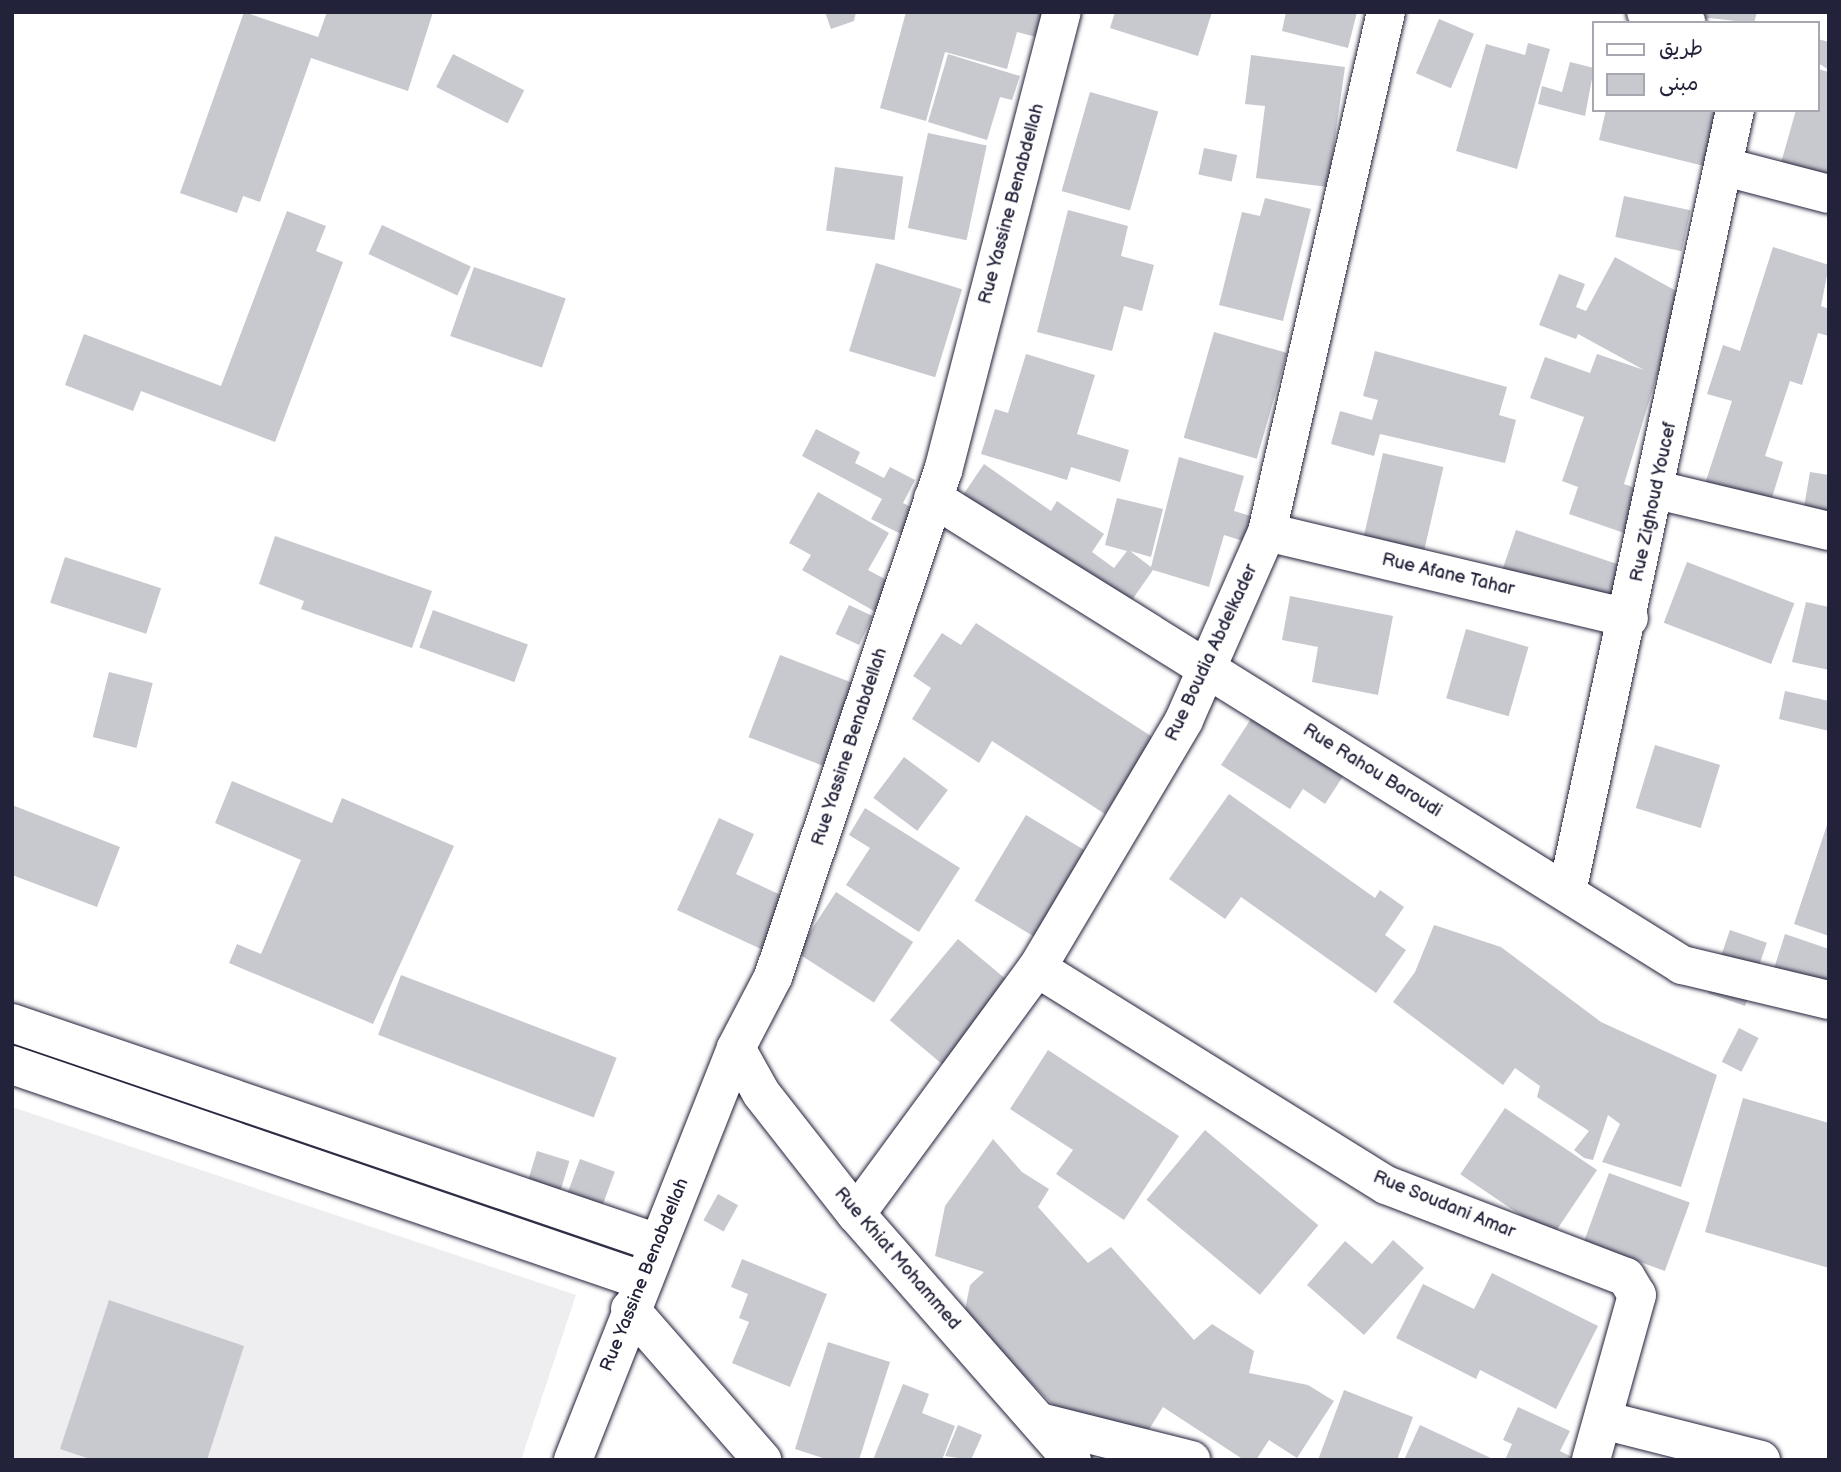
<!DOCTYPE html>
<meta charset="utf-8">
<style>
body{margin:0}
#map{position:relative;width:1841px;height:1472px;overflow:hidden;background:#fff;font-family:"Balsamiq Sans","Playpen Sans Arabic",sans-serif}
div>[style]{position:absolute}
.built>*{inset:0;background:#eeeef1}
.building>*{inset:0;background:#c8c8cf;transform-origin:0 0}
.roads{filter:drop-shadow(0 0 2px #22223b) drop-shadow(0 0 2px #22223b)}
.minor>*{height:38px;margin:-19px;padding:0 19px;transform-origin:19px;border-radius:19px;background:#fff}
span{translate:-50% -50%;white-space:nowrap;text-align:center;line-height:1.15;-webkit-text-stroke:6px #fff;paint-order:stroke}
.street-label{font-size:18px;color:#22223b}
.frame{position:absolute;inset:0;border:14px solid #22223b;pointer-events:none}
.legend{position:absolute;left:1592px;top:21px;width:228px;height:91px;box-sizing:border-box;background:#fff;border:2px solid #a7a7b1;margin:0;padding:9px 12px;list-style:none;font-size:21px;color:#22223b}
.legend li{display:flex;align-items:center;gap:14px;height:35px}
.legend b{width:35px;border:2px solid #a7a7b1}
</style>
<div id="map">
<div class="built">
<i style="clip-path:polygon(12px 1107px,576px 1295px,521px 1460px,12px 1460px)"></i>
</div>
<div class="building">
<i style="clip-path:polygon(244px 12px,318px 37px,327px 12px,433px 12px,408px 91px,311px 58px,260px 202px,243px 196px,237px 213px,180px 193px)"></i>
<i style="clip-path:polygon(825px 12px,856px 12px,854px 21px,831px 29px)"></i>
<i style="clip-path:polygon(906px 12px,1043px 12px,1036px 37px,1017px 32px,1007px 69px,945px 52px,926px 121px,880px 108px)"></i>
<i style="clip-path:polygon(1115px 12px,1212px 12px,1198px 56px,1110px 28px)"></i>
<i style="clip-path:polygon(1286px 12px,1357px 12px,1348px 48px,1282px 31px)"></i>
<i style="clip-path:polygon(1685px 12px,1757px 12px,1754px 23px,1709px 18px,1682px 23px)"></i>
<i style="left:1439px;top:19px;width:38px;height:59px;rotate:23deg"></i>
<i style="clip-path:polygon(1818px 39px,1829px 42px,1829px 70px,1818px 63px)"></i>
<i style="clip-path:polygon(1528px 43px,1550px 49px,1517px 169px,1456px 151px,1486px 44px,1525px 55px)"></i>
<i style="left:453px;top:54px;width:80px;height:37px;rotate:27deg"></i>
<i style="clip-path:polygon(948px 54px,1020px 76px,1012px 100px,1000px 97px,987px 140px,928px 122px)"></i>
<i style="clip-path:polygon(1251px 55px,1345px 67px,1328px 187px,1256px 178px,1265px 106px,1245px 104px)"></i>
<i style="clip-path:polygon(1570px 62px,1594px 68px,1585px 116px,1538px 104px,1542px 86px,1562px 92px)"></i>
<i style="clip-path:polygon(1818px 69px,1829px 72px,1829px 197px,1777px 177px,1796px 110px,1818px 110px)"></i>
<i style="left:1090px;top:92px;width:71px;height:103px;rotate:16deg"></i>
<i style="clip-path:polygon(1606px 110px,1721px 110px,1708px 167px,1599px 140px)"></i>
<i style="left:928px;top:133px;width:60px;height:97px;rotate:12deg"></i>
<i style="left:1204px;top:148px;width:34px;height:27px;rotate:12deg"></i>
<i style="left:835px;top:167px;width:69px;height:64px;rotate:8deg"></i>
<i style="left:1624px;top:196px;width:68px;height:42px;rotate:12deg"></i>
<i style="clip-path:polygon(1265px 198px,1311px 209px,1283px 321px,1219px 305px,1242px 212px,1260px 216px)"></i>
<i style="clip-path:polygon(1068px 210px,1128px 226px,1121px 256px,1154px 265px,1142px 311px,1124px 306px,1112px 351px,1037px 332px)"></i>
<i style="clip-path:polygon(287px 211px,326px 226px,316px 251px,343px 262px,275px 442px,141px 391px,133px 411px,65px 385px,84px 334px,221px 386px)"></i>
<i style="left:382px;top:225px;width:98px;height:32px;rotate:25deg"></i>
<i style="clip-path:polygon(1773px 247px,1829px 265px,1821px 306px,1829px 309px,1829px 336px,1818px 333px,1802px 385px,1790px 381px,1765px 456px,1783px 462px,1766px 517px,1701px 496px,1732px 401px,1707px 394px,1723px 345px,1740px 351px)"></i>
<i style="clip-path:polygon(1615px 257px,1696px 302px,1657px 375px,1624px 484px,1644px 491px,1630px 535px,1569px 514px,1578px 487px,1562px 481px,1584px 417px,1530px 398px,1545px 357px,1590px 373px,1597px 354px,1644px 370px,1578px 334px,1576px 339px,1539px 325px,1559px 274px,1585px 284px,1576px 307px,1586px 311px)"></i>
<i style="left:876px;top:263px;width:90px;height:92px;rotate:17deg"></i>
<i style="left:474px;top:267px;width:97px;height:73px;rotate:19deg"></i>
<i style="left:1214px;top:332px;width:76px;height:110px;rotate:16deg"></i>
<i style="clip-path:polygon(1375px 351px,1507px 387px,1499px 415px,1516px 420px,1505px 463px,1380px 434px,1374px 456px,1331px 444px,1340px 411px,1372px 420px,1378px 400px,1363px 396px)"></i>
<i style="clip-path:polygon(1026px 354px,1095px 375px,1077px 434px,1129px 450px,1120px 482px,1071px 467px,1067px 480px,981px 454px,995px 409px,1008px 413px)"></i>
<i style="clip-path:polygon(816px 429px,860px 452px,855px 463px,884px 478px,890px 467px,915px 480px,903px 503px,915px 509px,901px 534px,871px 519px,882px 499px,802px 456px)"></i>
<i style="left:1383px;top:453px;width:62px;height:110px;rotate:13deg"></i>
<i style="clip-path:polygon(1179px 457px,1244px 476px,1234px 511px,1254px 517px,1246px 542px,1224px 535px,1209px 587px,1153px 570px,1127px 607px,959px 501px,984px 464px,1051px 511px,1057px 501px,1104px 534px,1092px 552px,1114px 568px,1127px 551px,1105px 545px,1117px 498px,1163px 509px,1151px 557px,1130px 551px,1151px 567px)"></i>
<i style="clip-path:polygon(1810px 472px,1829px 475px,1829px 524px,1802px 519px)"></i>
<i style="clip-path:polygon(818px 492px,889px 533px,868px 570px,898px 586px,881px 615px,802px 570px,811px 555px,789px 543px)"></i>
<i style="clip-path:polygon(1516px 530px,1626px 567px,1611px 612px,1583px 602px,1575px 626px,1493px 597px)"></i>
<i style="clip-path:polygon(275px 536px,432px 591px,412px 648px,301px 609px,304px 601px,259px 584px)"></i>
<i style="left:65px;top:557px;width:101px;height:48px;rotate:18deg"></i>
<i style="left:1687px;top:562px;width:115px;height:65px;rotate:21deg"></i>
<i style="clip-path:polygon(1290px 596px,1393px 616px,1378px 695px,1312px 682px,1318px 647px,1282px 640px)"></i>
<i style="clip-path:polygon(1806px 602px,1829px 607px,1829px 670px,1792px 662px)"></i>
<i style="left:849px;top:605px;width:26px;height:32px;rotate:25deg"></i>
<i style="left:433px;top:610px;width:101px;height:40px;rotate:20deg"></i>
<i style="clip-path:polygon(976px 623px,1154px 738px,1105px 814px,992px 741px,979px 763px,912px 719px,931px 688px,913px 676px,942px 633px,961px 645px)"></i>
<i style="left:1466px;top:629px;width:65px;height:72px;rotate:16deg"></i>
<i style="left:780px;top:655px;width:83px;height:88px;rotate:21deg"></i>
<i style="left:109px;top:672px;width:45px;height:67px;rotate:14deg"></i>
<i style="clip-path:polygon(1785px 691px,1829px 701px,1829px 731px,1779px 719px)"></i>
<i style="clip-path:polygon(1260px 705px,1351px 764px,1325px 804px,1303px 789px,1290px 809px,1221px 765px)"></i>
<i style="left:1655px;top:745px;width:68px;height:66px;rotate:17deg"></i>
<i style="left:904px;top:757px;width:55px;height:51px;rotate:37deg"></i>
<i style="clip-path:polygon(232px 781px,332px 823px,342px 798px,454px 846px,373px 1024px,229px 963px,237px 944px,261px 954px,301px 860px,215px 823px)"></i>
<i style="clip-path:polygon(1229px 794px,1375px 898px,1380px 890px,1404px 907px,1385px 935px,1406px 950px,1376px 993px,1241px 897px,1225px 919px,1169px 879px)"></i>
<i style="clip-path:polygon(12px 805px,120px 847px,97px 907px,12px 875px)"></i>
<i style="clip-path:polygon(865px 808px,960px 868px,919px 932px,846px 885px,870px 848px,849px 835px)"></i>
<i style="left:1026px;top:815px;width:69px;height:100px;rotate:31deg"></i>
<i style="clip-path:polygon(719px 818px,754px 834px,736px 874px,787px 898px,763px 950px,677px 910px)"></i>
<i style="clip-path:polygon(1828px 822px,1829px 822px,1829px 936px,1794px 924px)"></i>
<i style="left:836px;top:892px;width:92px;height:72px;rotate:33deg"></i>
<i style="clip-path:polygon(1434px 925px,1501px 947px,1601px 1022px,1717px 1075px,1681px 1187px,1602px 1162px,1620px 1124px,1608px 1115px,1593px 1160px,1584px 1158px,1574px 1150px,1589px 1131px,1537px 1097px,1540px 1086px,1515px 1068px,1503px 1085px,1393px 1002px,1415px 972px)"></i>
<i style="left:1730px;top:930px;width:39px;height:67px;rotate:19deg"></i>
<i style="clip-path:polygon(1785px 934px,1829px 949px,1829px 1014px,1766px 994px)"></i>
<i style="left:958px;top:939px;width:70px;height:106px;rotate:40deg"></i>
<i style="left:401px;top:975px;width:231px;height:64px;rotate:21deg"></i>
<i style="left:1739px;top:1028px;width:22px;height:38px;rotate:27deg"></i>
<i style="clip-path:polygon(1048px 1050px,1179px 1136px,1124px 1220px,1056px 1174px,1073px 1150px,1010px 1109px)"></i>
<i style="clip-path:polygon(1743px 1098px,1829px 1123px,1829px 1268px,1705px 1232px)"></i>
<i style="left:1505px;top:1108px;width:111px;height:80px;rotate:34deg"></i>
<i style="left:1205px;top:1130px;width:148px;height:91px;rotate:40deg"></i>
<i style="clip-path:polygon(993px 1139px,1022px 1172px,1049px 1189px,1038px 1207px,1088px 1263px,1111px 1247px,1194px 1340px,1212px 1324px,1254px 1351px,1249px 1373px,1308px 1385px,1334px 1401px,1297px 1458px,1269px 1440px,1256px 1460px,1244px 1460px,1163px 1407px,1143px 1439px,1060px 1412px,1022px 1374px,965px 1310px,970px 1285px,984px 1272px,935px 1256px,945px 1206px)"></i>
<i style="left:537px;top:1151px;width:34px;height:40px;rotate:17deg"></i>
<i style="left:580px;top:1159px;width:37px;height:45px;rotate:20deg"></i>
<i style="left:1609px;top:1173px;width:86px;height:73px;rotate:20deg"></i>
<i style="left:718px;top:1194px;width:23px;height:30px;rotate:29deg"></i>
<i style="clip-path:polygon(1393px 1240px,1424px 1268px,1364px 1335px,1307px 1285px,1345px 1241px,1372px 1264px)"></i>
<i style="clip-path:polygon(742px 1259px,827px 1294px,790px 1387px,732px 1363px,749px 1322px,739px 1318px,748px 1294px,731px 1287px)"></i>
<i style="clip-path:polygon(1492px 1273px,1598px 1326px,1556px 1409px,1480px 1370px,1476px 1379px,1396px 1338px,1423px 1284px,1474px 1309px)"></i>
<i style="clip-path:polygon(109px 1300px,244px 1346px,207px 1460px,93px 1460px,60px 1449px)"></i>
<i style="clip-path:polygon(828px 1342px,890px 1362px,859px 1460px,829px 1460px,795px 1449px)"></i>
<i style="clip-path:polygon(903px 1384px,929px 1394px,922px 1413px,955px 1426px,942px 1460px,873px 1460px)"></i>
<i style="clip-path:polygon(1344px 1390px,1413px 1417px,1397px 1460px,1318px 1460px)"></i>
<i style="clip-path:polygon(1518px 1407px,1570px 1431px,1560px 1451px,1578px 1460px,1505px 1460px,1512px 1444px,1503px 1440px)"></i>
<i style="clip-path:polygon(958px 1425px,982px 1435px,971px 1460px,945px 1456px)"></i>
<i style="clip-path:polygon(1420px 1425px,1495px 1460px,1404px 1460px)"></i>
</div>
<div class="roads">
<div class="minor">
<i style="left:1646px;top:12px;width:42px;rotate:15deg"></i>
<i style="left:1725px;top:167px;width:107px;rotate:14.6deg"></i>
<i style="left:1657px;top:490px;width:177px;rotate:13.4deg"></i>
<i style="left:933px;top:498px;width:883px;rotate:31.94deg"></i>
<i style="left:1682px;top:965px;width:151px;rotate:13.4deg"></i>
<i style="left:1267px;top:532px;width:372px;rotate:13.4deg"></i>
<i style="left:1567px;top:892px;width:800px;rotate:-77.88deg"></i>
<i style="left:1037px;top:968px;width:411px;rotate:31.9deg"></i>
<i style="left:1386px;top:1185px;width:257px;rotate:21deg"></i>
<i style="left:1626px;top:1277px;width:21px;rotate:59deg"></i>
<i style="left:1637px;top:1295px;width:171px;rotate:105.6deg"></i>
<i style="left:12px;top:1023px;width:682px;rotate:18.81deg"></i>
<i style="left:736px;top:1048px;width:51px;rotate:60.9deg"></i>
<i style="left:761px;top:1093px;width:154px;rotate:51.9deg"></i>
<i style="left:856px;top:1214px;width:327px;rotate:48.7deg"></i>
<i style="left:12px;top:1065px;width:665px;rotate:18.87deg"></i>
<i style="left:856px;top:1214px;width:305px;rotate:-53.7deg"></i>
<i style="left:1037px;top:968px;width:288px;rotate:-59.3deg"></i>
<i style="left:1184px;top:720px;width:206px;rotate:-66.2deg"></i>
<i style="left:1267px;top:532px;width:533px;rotate:-77.11deg"></i>
<i style="left:630px;top:1309px;width:201px;rotate:48.8deg"></i>
<i style="left:1603px;top:1420px;width:163px;rotate:14.2deg"></i>
<i style="left:1040px;top:1422px;width:156px;rotate:14.1deg"></i>
<i style="left:573px;top:1460px;width:443px;rotate:-68.4deg"></i>
<i style="left:736px;top:1048px;width:80px;rotate:-62.5deg"></i>
<i style="left:773px;top:977px;width:534px;rotate:-71.43deg"></i>
<i style="left:943px;top:471px;width:474px;rotate:-75.5deg"></i>
</div>
</div>
<div class="street-label">
<span style="left:1012px;top:204px;rotate:-75deg">Rue Yassine Benabdellah</span>
<span style="left:1654px;top:502px;rotate:-78deg">Rue Zighoud Youcef</span>
<span style="left:1448px;top:575px;rotate:13deg">Rue Afane Tahar</span>
<span style="left:1212px;top:653px;rotate:-65deg">Rue Boudia Abdelkader</span>
<span style="left:850px;top:747px;rotate:-72deg">Rue Yassine Benabdellah</span>
<span style="left:1372px;top:771px;rotate:32deg">Rue Rahou Baroudi</span>
<span style="left:1444px;top:1205px;rotate:22deg">Rue Soudani Amar</span>
<span style="left:897px;top:1259px;rotate:49deg">Rue Khiat Mohammed</span>
<span style="left:645px;top:1275px;rotate:-68deg">Rue Yassine Benabdellah</span>
</div>
<div class="frame"></div>
<ul class="legend">
<li><b style="height:9px;background:#fff"></b>طريق</li>
<li><b style="height:19px;background:#c8c8cf"></b>مبنى</li>
</ul>
</div>
